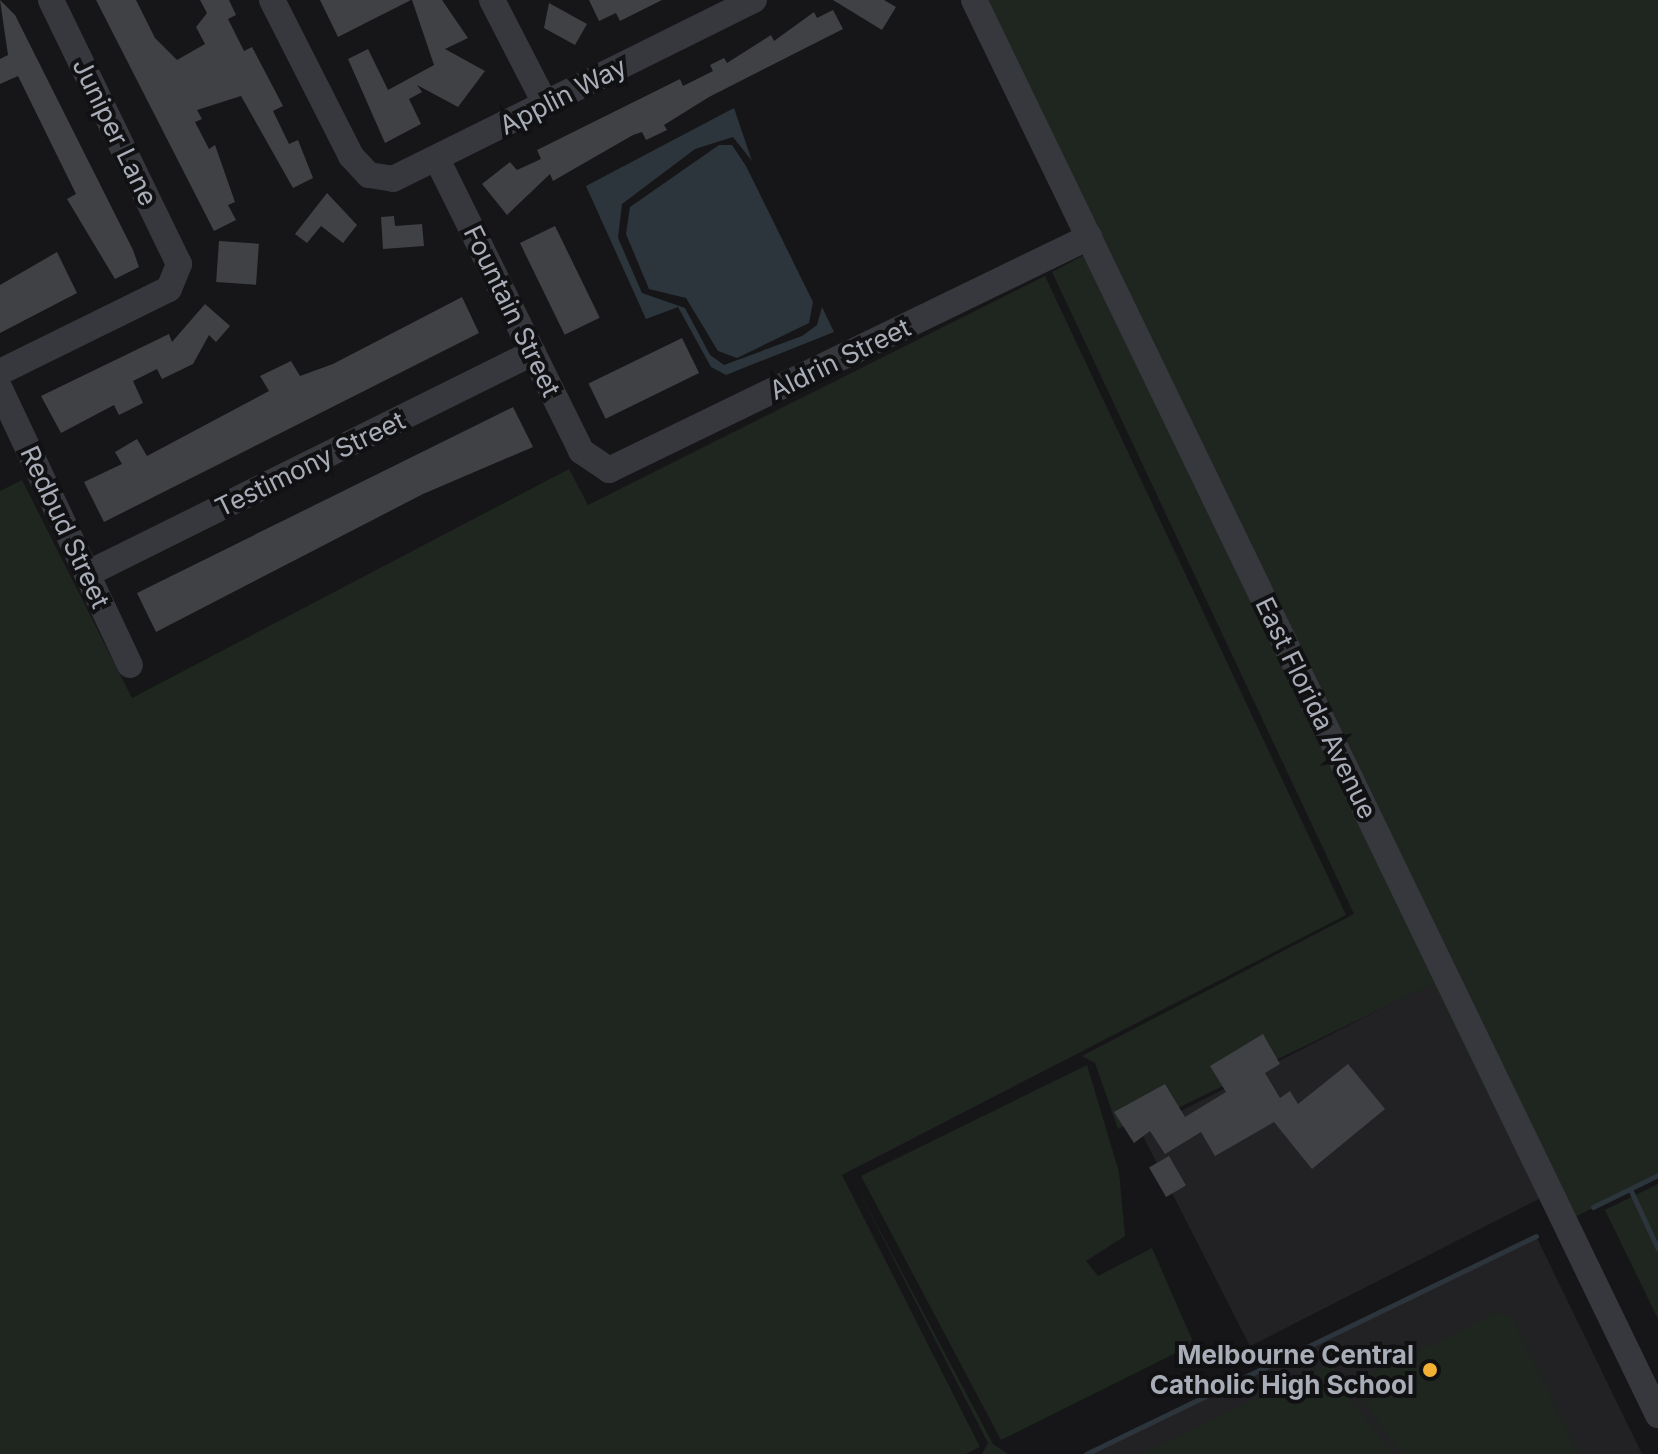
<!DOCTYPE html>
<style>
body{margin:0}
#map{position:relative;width:1658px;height:1454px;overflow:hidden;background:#161618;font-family:Inter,sans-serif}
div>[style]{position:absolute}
.built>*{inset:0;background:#222225;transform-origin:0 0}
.green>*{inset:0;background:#1e261f}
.water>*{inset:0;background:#2c353c}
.stream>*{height:5px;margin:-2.5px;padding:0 2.5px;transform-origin:2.5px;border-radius:2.5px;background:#2c353c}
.building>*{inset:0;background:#404145;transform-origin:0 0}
.minor>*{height:26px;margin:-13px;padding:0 13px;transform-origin:13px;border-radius:13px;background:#37383d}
.dots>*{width:22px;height:22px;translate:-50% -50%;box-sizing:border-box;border:4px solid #111113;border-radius:50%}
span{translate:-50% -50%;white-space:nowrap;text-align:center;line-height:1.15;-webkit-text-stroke:8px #111113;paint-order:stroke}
.street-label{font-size:26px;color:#a8adb8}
.poi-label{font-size:26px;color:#a8adb8;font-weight:700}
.right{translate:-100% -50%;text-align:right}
</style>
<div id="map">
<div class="built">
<i style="left:1432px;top:983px;width:241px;height:327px;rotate:63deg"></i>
<i style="clip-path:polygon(1536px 1236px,1642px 1454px,1089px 1454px,1088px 1453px)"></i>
</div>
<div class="green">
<i style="clip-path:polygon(974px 0,1658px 0,1658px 1175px,1565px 1222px)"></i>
<i style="clip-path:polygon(1086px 254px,1540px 1198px,1432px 984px,1139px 1127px,1136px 1120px,1118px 1129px,1095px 1063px,1082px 1056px,1354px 914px,1052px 272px)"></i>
<i style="clip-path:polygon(1045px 276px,1346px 915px,842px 1175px,980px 1447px,966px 1454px,0 1454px,0 491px,22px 480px,132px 698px,569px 469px,588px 505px)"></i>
<i style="clip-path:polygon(1087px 1065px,1119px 1172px,1125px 1236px,1086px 1261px,1098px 1276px,1152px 1248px,1194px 1344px,1001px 1440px,861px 1176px)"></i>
<i style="clip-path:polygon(852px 1178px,993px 1444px,1008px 1454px,982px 1454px,988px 1443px)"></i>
<i style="clip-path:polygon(1658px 1184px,1658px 1319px,1605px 1210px)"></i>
<i style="clip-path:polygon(1496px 1312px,1512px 1318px,1579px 1454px,1402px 1454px,1351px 1384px)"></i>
<i style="clip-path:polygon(1331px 1363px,1348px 1397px,1394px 1454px,1142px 1454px)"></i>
</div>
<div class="water">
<i style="clip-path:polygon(734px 108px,752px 161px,733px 137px,695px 149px,622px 204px,618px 238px,642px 293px,685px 308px,710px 355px,724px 365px,802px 336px,817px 325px,822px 307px,834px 332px,726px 375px,711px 367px,678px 307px,646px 319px,586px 186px)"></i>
<i style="clip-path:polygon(719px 145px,732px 145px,746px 166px,813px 302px,809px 323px,737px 358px,718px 351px,686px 298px,649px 289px,626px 234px,630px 207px)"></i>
</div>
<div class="stream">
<i style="left:1630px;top:1189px;width:66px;rotate:65deg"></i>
<i style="left:1593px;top:1207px;width:72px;rotate:-26.2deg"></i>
<i style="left:1086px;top:1454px;width:500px;rotate:-25.85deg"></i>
</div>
<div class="building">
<i style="clip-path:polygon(0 0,15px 15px,133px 250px,139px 267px,115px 279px,67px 199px,76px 194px,18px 76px,0 84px,0 59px,8px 55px)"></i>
<i style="clip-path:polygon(96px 0,136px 0,155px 38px,177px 60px,205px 44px,196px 27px,207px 13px,200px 0,229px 0,236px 15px,228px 19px,244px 51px,252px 47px,283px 106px,273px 111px,289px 144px,298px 140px,313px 178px,293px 188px,241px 96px,197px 110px,202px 119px,195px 122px,209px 149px,215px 145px,235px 202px,228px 205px,236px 220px,214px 231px)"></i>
<i style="clip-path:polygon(320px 0,411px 0,338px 37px)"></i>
<i style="clip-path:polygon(412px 0,442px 0,468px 38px,445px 49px,485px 71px,458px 107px,417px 85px,422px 92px,409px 99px,421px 124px,385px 143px,348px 59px,368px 49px,388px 90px,434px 65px)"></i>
<i style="clip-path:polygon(589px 0,662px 0,620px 21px,616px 13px,599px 21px)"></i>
<i style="clip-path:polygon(833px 0,884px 0,896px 7px,882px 30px)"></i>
<i style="clip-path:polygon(549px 3px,587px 24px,575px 45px,544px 28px)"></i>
<i style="clip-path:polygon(833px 10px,843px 29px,709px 97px,664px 125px,667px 130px,646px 140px,642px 132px,633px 135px,553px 181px,550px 174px,507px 215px,482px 184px,510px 162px,517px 170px,541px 159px,537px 150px,680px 79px,683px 86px,713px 71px,710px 65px,724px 58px,727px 63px,771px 35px,774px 41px,814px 12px,817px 18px)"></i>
<i style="clip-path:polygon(327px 193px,357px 225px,343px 243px,321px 226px,307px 243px,295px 234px)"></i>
<i style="clip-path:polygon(394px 216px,395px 226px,422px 224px,424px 246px,383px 249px,381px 217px)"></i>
<i style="left:555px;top:226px;width:102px;height:39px;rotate:64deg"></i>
<i style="left:219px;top:241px;width:40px;height:41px;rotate:4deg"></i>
<i style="clip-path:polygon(57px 252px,77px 293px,0 333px,0 285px)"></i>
<i style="clip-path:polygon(462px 297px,479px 333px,104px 522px,84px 482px,122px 464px,115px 452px,137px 439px,147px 456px,269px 391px,260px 376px,291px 361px,300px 376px,333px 364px)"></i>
<i style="clip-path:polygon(205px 304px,230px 326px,216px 342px,209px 335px,193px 364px,162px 379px,157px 369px,133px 381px,143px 403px,119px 415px,114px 405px,61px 433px,41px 396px,169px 334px,172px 342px)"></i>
<i style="left:682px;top:338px;width:39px;height:104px;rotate:64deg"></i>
<i style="clip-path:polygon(513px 407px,533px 447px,423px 494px,156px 632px,137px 593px)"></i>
<i style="clip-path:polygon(1263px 1034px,1280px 1064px,1265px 1073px,1280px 1098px,1290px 1091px,1298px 1104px,1348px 1064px,1385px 1109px,1312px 1169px,1274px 1122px,1215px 1156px,1201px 1132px,1165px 1154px,1150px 1131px,1134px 1143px,1114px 1112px,1165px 1084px,1185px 1117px,1226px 1092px,1210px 1066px)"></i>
<i style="left:1169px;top:1156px;width:34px;height:23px;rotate:60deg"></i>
</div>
<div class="minor">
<i style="left:272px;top:0;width:175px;rotate:63.1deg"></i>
<i style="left:351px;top:156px;width:26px;rotate:47deg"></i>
<i style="left:369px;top:175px;width:24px;rotate:9deg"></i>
<i style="left:393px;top:179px;width:403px;rotate:-26.4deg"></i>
<i style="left:492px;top:0;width:118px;rotate:62.8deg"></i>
<i style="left:974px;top:0;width:1572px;rotate:64.2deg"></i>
<i style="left:437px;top:159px;width:326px;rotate:63.7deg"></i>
<i style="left:581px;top:451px;width:34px;rotate:34deg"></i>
<i style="left:609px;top:470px;width:534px;rotate:-25.89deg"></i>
<i style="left:0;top:372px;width:188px;rotate:-26.2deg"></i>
<i style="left:169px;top:289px;width:27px;rotate:-68deg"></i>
<i style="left:179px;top:264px;width:293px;rotate:-115.9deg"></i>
<i style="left:0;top:389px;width:305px;rotate:64.8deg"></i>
<i style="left:87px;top:574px;width:498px;rotate:-26.4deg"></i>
</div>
<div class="dots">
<i style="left:1430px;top:1370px;background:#f2b134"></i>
</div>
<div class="street-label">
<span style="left:563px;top:96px;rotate:-27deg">Applin Way</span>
<span style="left:115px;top:132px;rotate:64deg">Juniper Lane</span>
<span style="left:512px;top:311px;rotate:64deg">Fountain Street</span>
<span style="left:840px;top:359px;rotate:-26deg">Aldrin Street</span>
<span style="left:310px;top:464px;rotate:-26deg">Testimony Street</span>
<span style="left:65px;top:527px;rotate:65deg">Redbud Street</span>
<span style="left:1316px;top:708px;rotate:64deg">East Florida Avenue</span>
</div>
<div class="poi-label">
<span class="right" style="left:1414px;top:1370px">Melbourne Central<br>Catholic High School</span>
</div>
</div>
